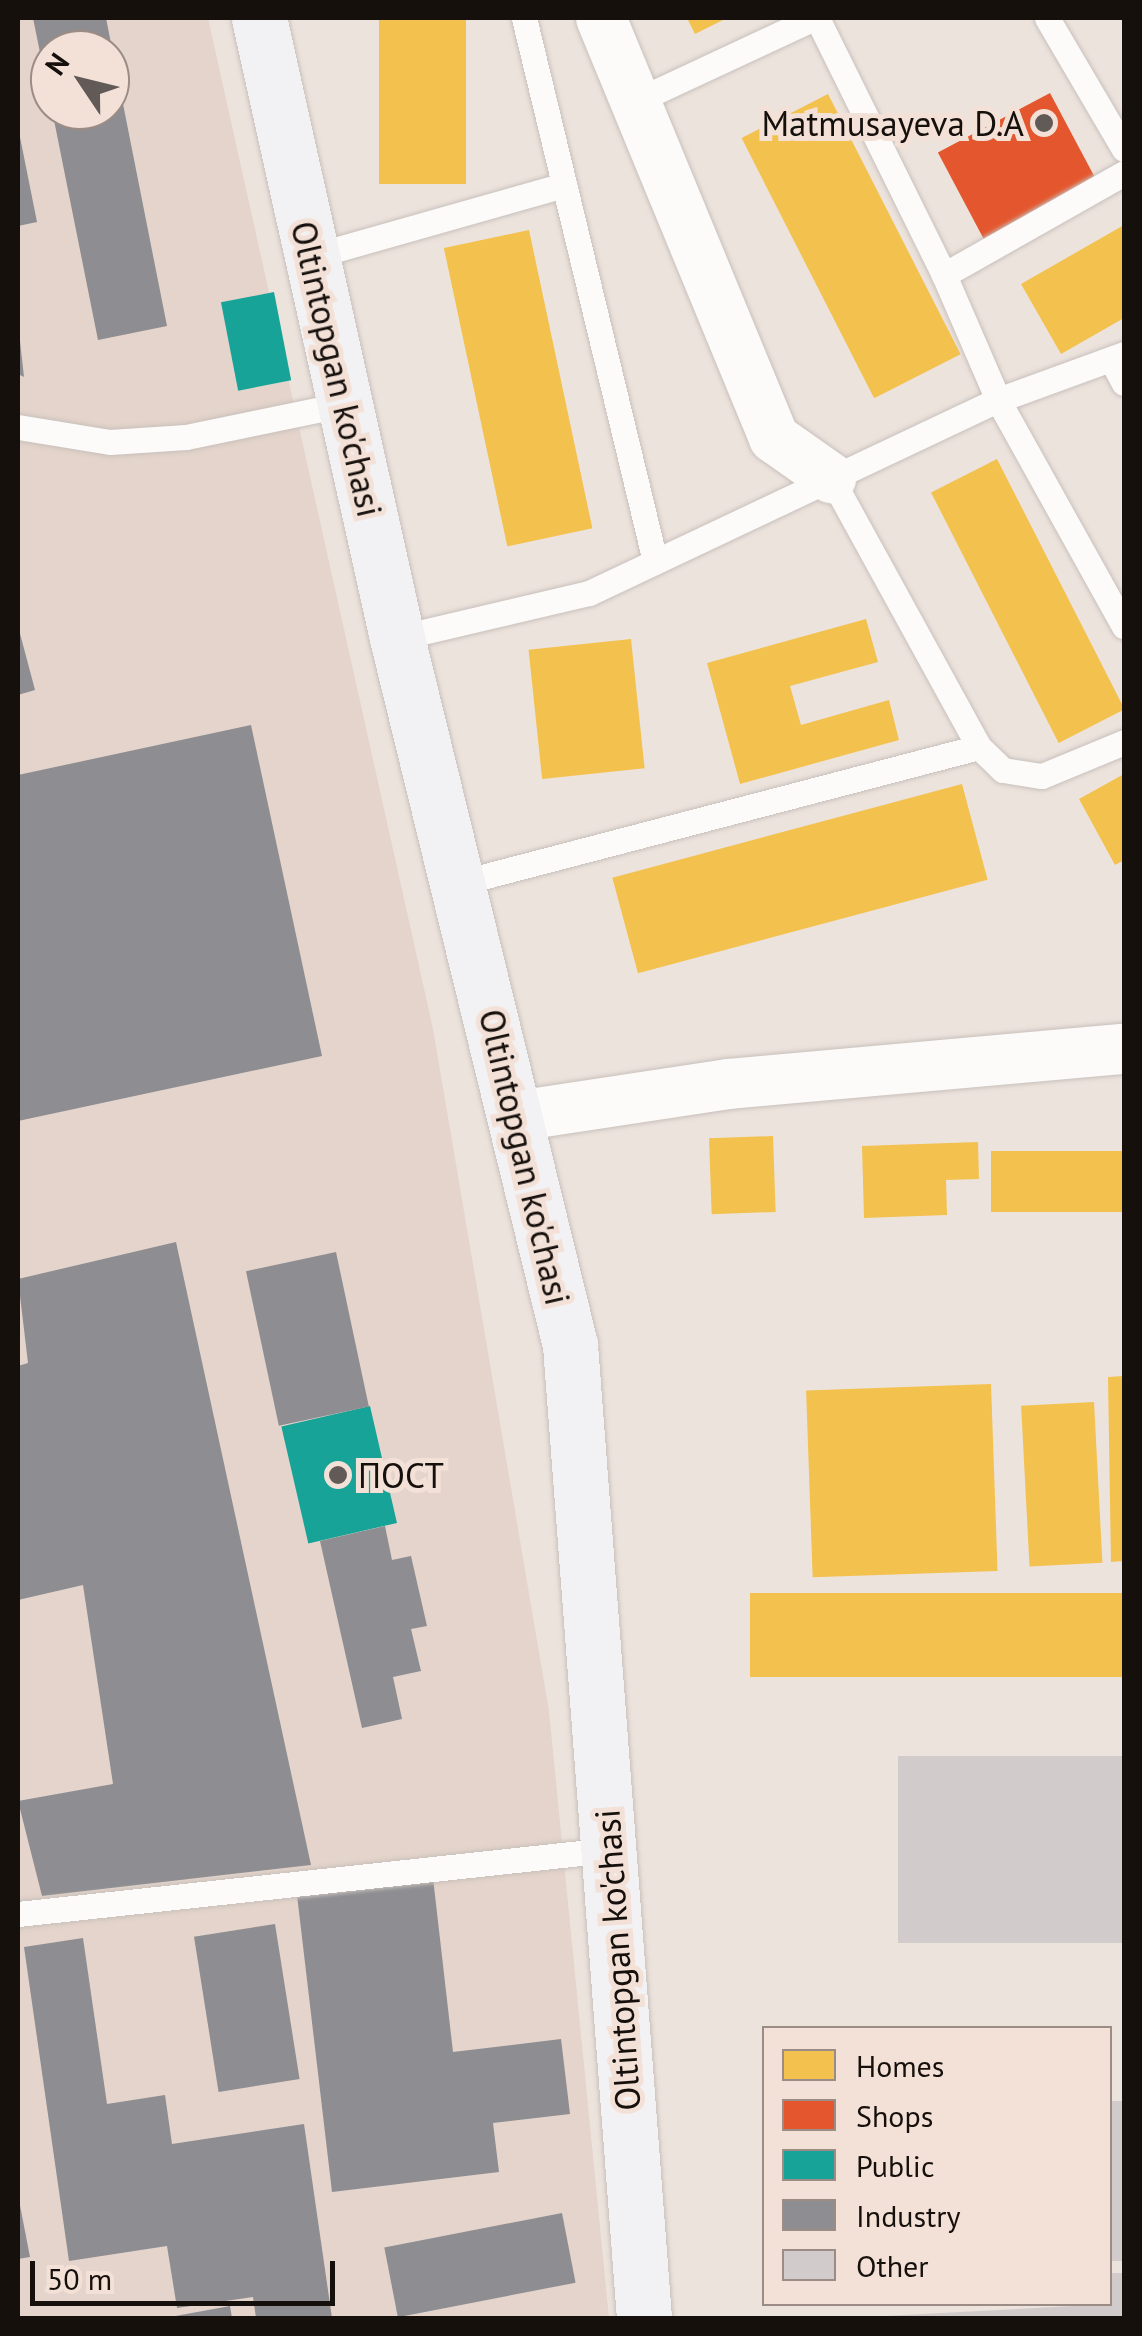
<!DOCTYPE html>
<meta charset="utf-8">
<style>
body{margin:0}
#map{position:relative;width:1142px;height:2336px;overflow:hidden;background:#ede3dd;font-family:"PT Sans",sans-serif}
div>[style]{position:absolute}
.industrial>*{inset:0;background:#e4d4cb}
.homes>*{inset:0;background:#f2c14e;transform-origin:0 0}
.shops>*{inset:0;background:#e4572e;transform-origin:0 0}
.public>*{inset:0;background:#17a398;transform-origin:0 0}
.industry>*{inset:0;background:#8d8d92;transform-origin:0 0}
.building>*{inset:0;background:#d2cbcb;transform-origin:0 0}
.roads{filter:drop-shadow(0 0 2px #c8c0bb) drop-shadow(0 0 2px #c8c0bb)}
.lane>*{height:25px;margin:-12.5px;padding:0 12.5px;transform-origin:12.5px;border-radius:12.5px;background:#fcfbfa}
.street>*{height:50px;margin:-25px;padding:0 25px;transform-origin:25px;border-radius:25px;background:#fcfbfa}
.secondary>*{height:55px;margin:-27.5px;padding:0 27.5px;transform-origin:27.5px;border-radius:27.5px;background:#f2f2f4}
.dots>*{width:28px;height:28px;translate:-50% -50%;box-sizing:border-box;border:5px solid #f3e1d7;border-radius:50%}
span{translate:-50% -50%;white-space:nowrap;text-align:center;line-height:1.15;-webkit-text-stroke:10px #f3e1d7;paint-order:stroke}
.poi-label{font-size:35px;color:#16100d}
.right{translate:-100% -50%;text-align:right}
.left{translate:0 -50%;text-align:left}
.street-label{font-size:35px;color:#16100d}
.frame{position:absolute;inset:0;border:20px solid #16100d;pointer-events:none}
.legend{position:absolute;left:762px;top:2026px;width:350px;height:280px;box-sizing:border-box;background:#f3e1d7;border:2px solid #9b8d86;margin:0;padding:12px 18px;list-style:none;font-size:30px;color:#16100d}
.legend li{display:flex;align-items:center;gap:20px;height:50px}
.legend b{width:50px;border:2px solid #9b8d86}
.north{position:absolute;left:30px;top:30px;width:100px;height:100px;box-sizing:border-box;background:#f3e1d7;border:2px solid #9b8d86;border-radius:50%;rotate:305deg;font-size:28px;font-weight:700;line-height:40px;text-align:center;color:#16100d}
.north::after{content:'';display:block;margin:auto;width:35px;height:45px;background:#615a56;clip-path:polygon(50% 0,100% 100%,50% 72%,0 100%)}
.scale{position:absolute;left:30px;top:2261px;width:305px;height:45px;box-sizing:border-box;border:5px solid #16100d;border-top:0;padding-left:12px;font-size:30px;line-height:35px;white-space:nowrap;color:#16100d;-webkit-text-stroke:8px #f3e1d7;paint-order:stroke}
</style>
<div id="map">
<div class="industrial">
<i style="clip-path:polygon(evenodd,18px 18px,208px 18px,433px 1029px,549px 1711px,609px 2318px,18px 2318px,18px 18px,50px 50px,110px 50px,110px 110px,50px 110px,50px 50px)"></i>
</div>
<div class="homes">
<i style="left:379px;top:18px;width:87px;height:166px"></i>
<i style="clip-path:polygon(687px 18px,727px 18px,695px 34px)"></i>
<i style="left:828px;top:94px;width:292px;height:97px;rotate:63deg"></i>
<i style="clip-path:polygon(1124px 225px,1124px 318px,1061px 354px,1021px 284px)"></i>
<i style="left:529px;top:230px;width:305px;height:87px;rotate:78deg"></i>
<i style="left:997px;top:459px;width:281px;height:74px;rotate:63deg"></i>
<i style="clip-path:polygon(866px 619px,878px 662px,790px 686px,801px 725px,889px 700px,899px 740px,740px 784px,707px 663px)"></i>
<i style="left:631px;top:639px;width:130px;height:103px;rotate:84deg"></i>
<i style="clip-path:polygon(1124px 774px,1124px 860px,1115px 865px,1079px 799px)"></i>
<i style="left:962px;top:784px;width:99px;height:362px;rotate:75deg"></i>
<i style="left:773px;top:1136px;width:76px;height:64px;rotate:88deg"></i>
<i style="clip-path:polygon(978px 1142px,979px 1179px,946px 1180px,947px 1215px,864px 1218px,862px 1146px)"></i>
<i style="left:1124px;top:1151px;width:61px;height:133px;rotate:90deg"></i>
<i style="clip-path:polygon(1124px 1376px,1124px 1561px,1111px 1562px,1108px 1377px)"></i>
<i style="left:991px;top:1384px;width:187px;height:185px;rotate:88deg"></i>
<i style="left:1094px;top:1402px;width:161px;height:73px;rotate:87deg"></i>
<i style="left:1124px;top:1593px;width:84px;height:374px;rotate:90deg"></i>
</div>
<div class="shops">
<i style="left:1050px;top:93px;width:98px;height:127px;rotate:62deg"></i>
</div>
<div class="public">
<i style="left:274px;top:292px;width:90px;height:54px;rotate:79deg"></i>
<i style="left:370px;top:1406px;width:120px;height:91px;rotate:77deg"></i>
</div>
<div class="industry">
<i style="clip-path:polygon(33px 18px,106px 18px,167px 326px,98px 340px,52px 110px,110px 110px,110px 50px,50px 50px,48px 92px)"></i>
<i style="clip-path:polygon(18px 127px,37px 222px,18px 226px)"></i>
<i style="clip-path:polygon(18px 341px,20px 341px,24px 377px,18px 374px)"></i>
<i style="clip-path:polygon(18px 626px,35px 690px,18px 695px)"></i>
<i style="clip-path:polygon(251px 725px,322px 1056px,18px 1121px,18px 775px)"></i>
<i style="clip-path:polygon(176px 1242px,311px 1865px,42px 1896px,18px 1801px,113px 1784px,83px 1585px,18px 1600px,18px 1366px,28px 1363px,18px 1279px)"></i>
<i style="left:336px;top:1252px;width:158px;height:92px;rotate:78deg"></i>
<i style="clip-path:polygon(385px 1526px,392px 1560px,411px 1556px,427px 1626px,411px 1629px,421px 1671px,393px 1677px,402px 1719px,362px 1728px,320px 1541px)"></i>
<i style="clip-path:polygon(433px 1878px,453px 2052px,561px 2039px,570px 2114px,493px 2123px,499px 2172px,332px 2192px,297px 1895px)"></i>
<i style="left:275px;top:1924px;width:157px;height:82px;rotate:81deg"></i>
<i style="clip-path:polygon(83px 1938px,107px 2104px,165px 2095px,172px 2144px,304px 2124px,332px 2318px,256px 2318px,253px 2297px,177px 2308px,167px 2246px,69px 2261px,24px 1947px)"></i>
<i style="clip-path:polygon(18px 2195px,30px 2257px,18px 2259px)"></i>
<i style="left:562px;top:2213px;width:71px;height:181px;rotate:79deg"></i>
<i style="clip-path:polygon(230px 2306px,232px 2318px,170px 2318px,170px 2317px)"></i>
</div>
<div class="building">
<i style="left:1124px;top:1756px;width:187px;height:226px;rotate:90deg"></i>
<i style="left:1110px;top:2101px;width:14px;height:160px"></i>
<i style="clip-path:polygon(1110px 2273px,1124px 2273px,1124px 2318px,846px 2318px,1110px 2304px)"></i>
</div>
<div class="roads">
<div class="lane">
<i style="left:524px;top:18px;width:559px;rotate:76.44deg"></i>
<i style="left:817px;top:18px;width:287px;rotate:63.7deg"></i>
<i style="left:1047px;top:18px;width:152px;rotate:59.6deg"></i>
<i style="left:636px;top:101px;width:196px;rotate:-25deg"></i>
<i style="left:1124px;top:173px;width:207px;rotate:150.5deg"></i>
<i style="left:944px;top:275px;width:136px;rotate:66.6deg"></i>
<i style="left:998px;top:400px;width:259px;rotate:60.9deg"></i>
<i style="left:313px;top:256px;width:261px;rotate:-15.8deg"></i>
<i style="left:1111px;top:359px;width:27px;rotate:62deg"></i>
<i style="left:18px;top:427px;width:93px;rotate:9.3deg"></i>
<i style="left:110px;top:442px;width:76px;rotate:-3.8deg"></i>
<i style="left:186px;top:437px;width:163px;rotate:-11.7deg"></i>
<i style="left:397px;top:638px;width:197px;rotate:-13.2deg"></i>
<i style="left:589px;top:593px;width:452px;rotate:-25.3deg"></i>
<i style="left:998px;top:400px;width:134px;rotate:-20.1deg"></i>
<i style="left:979px;top:747px;width:33px;rotate:44deg"></i>
<i style="left:1003px;top:770px;width:39px;rotate:9deg"></i>
<i style="left:1042px;top:776px;width:89px;rotate:-22.5deg"></i>
<i style="left:459px;top:883px;width:537px;rotate:-14.66deg"></i>
<i style="left:979px;top:747px;width:307px;rotate:-118.8deg"></i>
<i style="left:18px;top:1914px;width:593px;rotate:-6.19deg"></i>
</div>
<div class="street">
<i style="left:601px;top:18px;width:454px;rotate:67.6deg"></i>
<i style="left:774px;top:438px;width:70px;rotate:35.1deg"></i>
<i style="left:517px;top:1116px;width:214px;rotate:-8.6deg"></i>
<i style="left:729px;top:1084px;width:397px;rotate:-5.1deg"></i>
</div>
<div class="secondary">
<i style="left:259px;top:18px;width:635px;rotate:77.45deg"></i>
<i style="left:397px;top:638px;width:728px;rotate:76.25deg"></i>
<i style="left:570px;top:1345px;width:976px;rotate:85.65deg"></i>
</div>
</div>
<div class="dots">
<i style="left:1044px;top:123px;background:#615a56"></i>
<i style="left:338px;top:1475px;background:#615a56"></i>
</div>
<div class="poi-label">
<span class="right" style="left:1024px;top:123px">Matmusayeva D.A</span>
<span class="left" style="left:358px;top:1475px">ПОСТ</span>
</div>
<div class="street-label">
<span style="left:337px;top:369px;rotate:77deg">Oltintopgan ko'chasi</span>
<span style="left:525px;top:1157px;rotate:77deg">Oltintopgan ko'chasi</span>
<span style="left:617px;top:1960px;rotate:-94deg">Oltintopgan ko'chasi</span>
</div>
<div class="frame"></div>
<ul class="legend">
<li><b style="height:28px;background:#f2c14e"></b>Homes</li>
<li><b style="height:28px;background:#e4572e"></b>Shops</li>
<li><b style="height:28px;background:#17a398"></b>Public</li>
<li><b style="height:28px;background:#8d8d92"></b>Industry</li>
<li><b style="height:28px;background:#d2cbcb"></b>Other</li>
</ul>
<div class="north">N</div>
<div class="scale">50 m</div>
</div>
